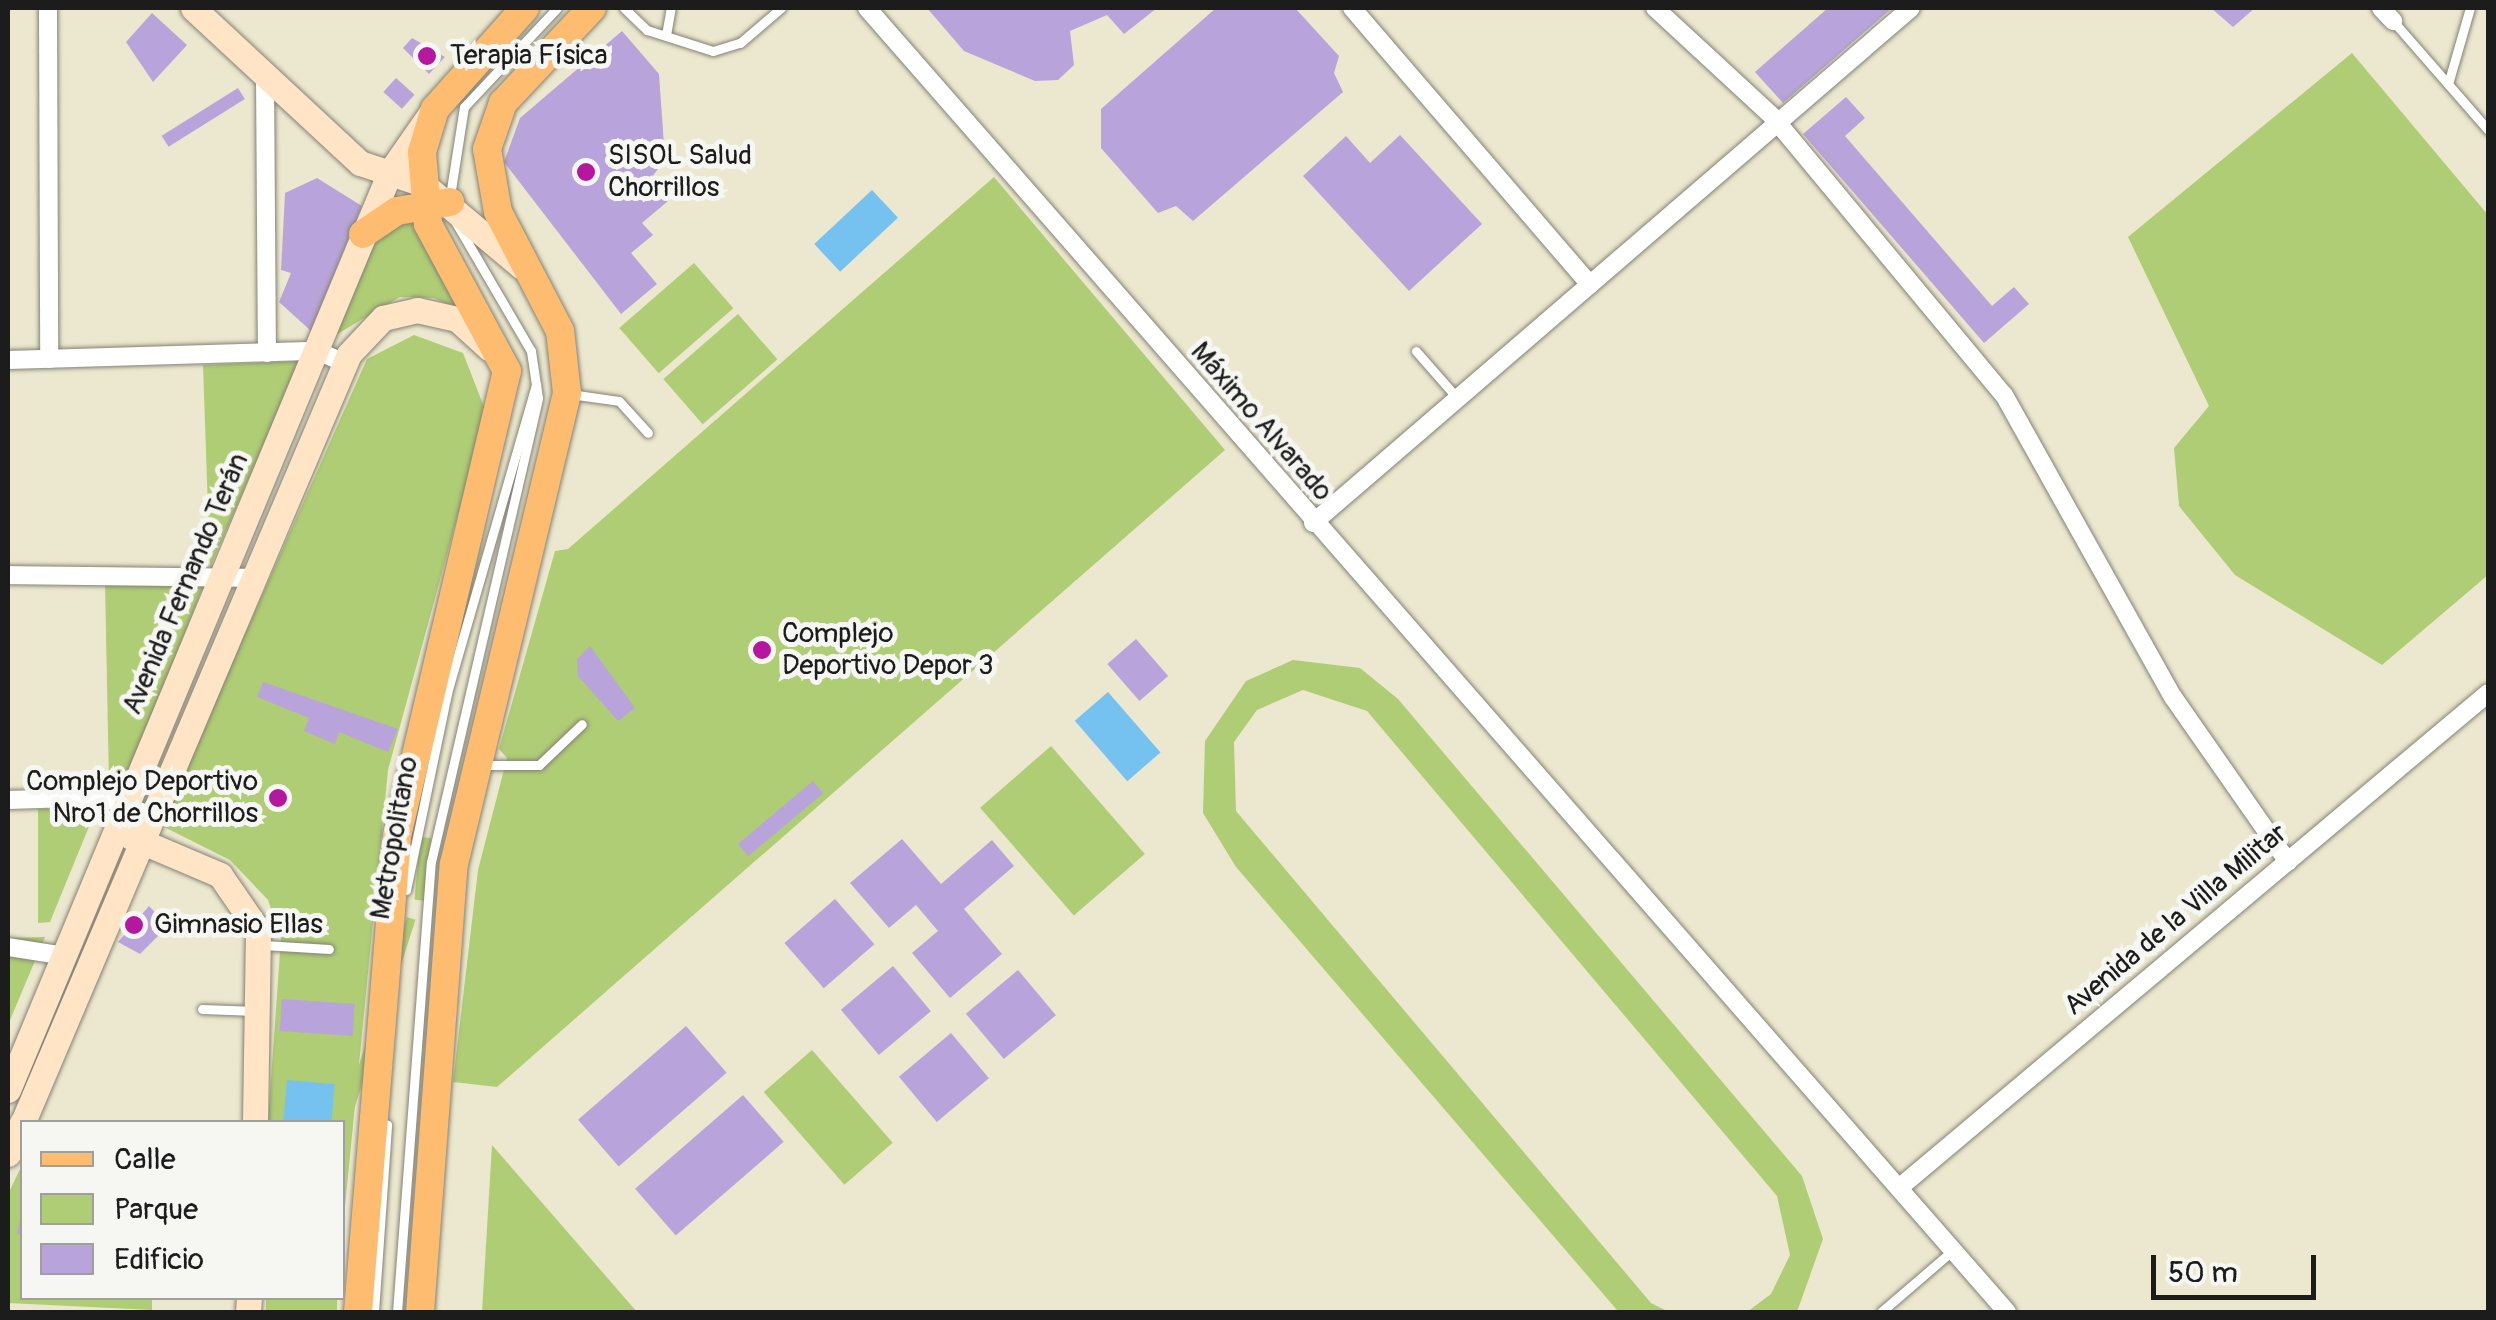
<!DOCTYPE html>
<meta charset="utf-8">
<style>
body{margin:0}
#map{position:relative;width:2496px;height:1320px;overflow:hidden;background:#ece8cf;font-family:Pangolin,sans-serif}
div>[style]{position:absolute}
.green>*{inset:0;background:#afcd74;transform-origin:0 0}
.water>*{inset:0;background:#75c1ef;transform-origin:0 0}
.building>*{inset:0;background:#b8a4da;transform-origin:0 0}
.roads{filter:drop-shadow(0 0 2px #848276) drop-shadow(0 0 2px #848276)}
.service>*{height:9px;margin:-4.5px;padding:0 4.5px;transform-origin:4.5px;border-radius:4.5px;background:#fff}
.minor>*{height:18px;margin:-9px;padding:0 9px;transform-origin:9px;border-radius:9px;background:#fff}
.secondary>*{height:25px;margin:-12.5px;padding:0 12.5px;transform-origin:12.5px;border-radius:12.5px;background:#ffe4c6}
.primary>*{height:28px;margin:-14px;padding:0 14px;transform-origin:14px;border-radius:14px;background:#febc70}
.dots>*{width:28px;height:28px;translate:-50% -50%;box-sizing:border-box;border:5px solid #f6f6f2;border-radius:50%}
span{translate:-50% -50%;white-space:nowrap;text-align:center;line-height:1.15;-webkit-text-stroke:10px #f6f6f2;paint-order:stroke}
.poi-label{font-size:28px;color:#1c1c1c}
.left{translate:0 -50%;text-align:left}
.right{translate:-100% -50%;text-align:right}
.street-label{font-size:28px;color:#1c1c1c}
.frame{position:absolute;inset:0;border:10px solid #1c1c1c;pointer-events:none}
.legend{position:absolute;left:20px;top:1120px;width:325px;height:180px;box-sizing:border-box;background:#f6f6f2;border:2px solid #9f9f9c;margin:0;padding:12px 18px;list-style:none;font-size:30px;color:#1c1c1c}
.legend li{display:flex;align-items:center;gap:20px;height:50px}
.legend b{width:50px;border:2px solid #9f9f9c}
.scale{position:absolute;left:2151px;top:1255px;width:165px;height:45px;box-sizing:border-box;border:5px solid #1c1c1c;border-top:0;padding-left:12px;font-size:30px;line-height:35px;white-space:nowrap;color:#1c1c1c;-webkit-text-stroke:8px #f6f6f2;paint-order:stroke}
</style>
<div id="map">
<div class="green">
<i style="clip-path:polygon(2352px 53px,2488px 215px,2488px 575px,2382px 665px,2235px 575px,2179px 506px,2174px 448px,2209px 406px,2128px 237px)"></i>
<i style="clip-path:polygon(994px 177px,1225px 450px,497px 1087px,453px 1082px,478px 870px,507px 758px,499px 749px,555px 551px,568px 549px)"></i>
<i style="clip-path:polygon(415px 214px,468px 314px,434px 298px,400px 297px,334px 336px,380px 230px)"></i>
<i style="left:694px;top:263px;width:60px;height:99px;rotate:49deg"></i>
<i style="left:738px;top:314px;width:60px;height:99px;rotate:49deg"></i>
<i style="clip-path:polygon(414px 335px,463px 353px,486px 412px,388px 770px,343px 1227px,342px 1122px,268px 1122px,281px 938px,268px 900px,230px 860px,160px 825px,367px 359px)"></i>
<i style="clip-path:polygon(301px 361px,210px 567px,203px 365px)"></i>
<i style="clip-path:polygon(205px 581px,126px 785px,109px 783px,105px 582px)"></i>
<i style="clip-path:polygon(1293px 660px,1360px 668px,1398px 699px,1802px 1176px,1823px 1239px,1797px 1312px,1747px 1312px,1771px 1294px,1790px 1255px,1777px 1196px,1367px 711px,1303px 690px,1257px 710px,1234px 742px,1236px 811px,1651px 1303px,1669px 1312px,1617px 1310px,1236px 867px,1203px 813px,1205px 741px,1246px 681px)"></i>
<i style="left:1051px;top:746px;width:143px;height:94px;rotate:49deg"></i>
<i style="clip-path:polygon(97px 807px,50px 922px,38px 923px,38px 809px)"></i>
<i style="left:420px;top:837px;width:11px;height:63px;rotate:5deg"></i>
<i style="left:407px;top:917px;width:9px;height:335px;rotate:18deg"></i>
<i style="clip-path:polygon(45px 937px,8px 1025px,8px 938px)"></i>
<i style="left:812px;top:1050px;width:123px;height:64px;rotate:49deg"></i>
<i style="clip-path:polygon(492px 1145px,637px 1312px,482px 1312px)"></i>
<i style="clip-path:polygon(22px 1165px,22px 1298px,152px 1298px,152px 1310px,8px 1303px,8px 1194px)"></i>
<i style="left:266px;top:1298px;width:71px;height:14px"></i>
</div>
<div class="water">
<i style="left:872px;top:190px;width:38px;height:79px;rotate:47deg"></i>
<i style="left:1108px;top:692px;width:80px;height:44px;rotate:49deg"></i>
<i style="left:287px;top:1080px;width:48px;height:42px;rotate:5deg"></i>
</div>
<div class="building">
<i style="clip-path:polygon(927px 8px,1157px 8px,1124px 34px,1107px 15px,1070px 31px,1074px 65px,1058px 80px,1035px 81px,964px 51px)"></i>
<i style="clip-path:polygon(1216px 8px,1295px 8px,1339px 56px,1334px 73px,1343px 92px,1193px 221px,1176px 206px,1158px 213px,1101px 148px,1101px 109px)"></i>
<i style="clip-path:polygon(1828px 8px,1892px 8px,1783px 103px,1755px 72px)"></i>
<i style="clip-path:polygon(2211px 8px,2255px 8px,2233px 27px)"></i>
<i style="clip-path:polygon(152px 13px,187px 45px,153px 82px,126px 42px)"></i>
<i style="clip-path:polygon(622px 31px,659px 74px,665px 159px,650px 180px,668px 201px,642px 223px,653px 235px,631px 253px,657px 284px,621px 314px,504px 162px,520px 118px)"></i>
<i style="clip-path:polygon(412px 38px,445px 57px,429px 74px,403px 48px)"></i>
<i style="left:396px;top:78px;width:25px;height:19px;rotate:42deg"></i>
<i style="left:238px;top:88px;width:13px;height:90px;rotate:58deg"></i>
<i style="clip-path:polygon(1846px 97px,1865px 118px,1845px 136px,1992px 306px,2014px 287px,2029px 304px,1984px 343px,1803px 134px)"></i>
<i style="clip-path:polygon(1400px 135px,1482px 224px,1409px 291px,1303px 176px,1346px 136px,1370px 163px)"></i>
<i style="clip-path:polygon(317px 178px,362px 206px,311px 331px,279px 302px,291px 273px,281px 270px,285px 193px)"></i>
<i style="left:1136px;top:639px;width:49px;height:38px;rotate:49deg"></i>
<i style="clip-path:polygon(590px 646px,635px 708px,618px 721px,578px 676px,577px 659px)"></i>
<i style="clip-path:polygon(263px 682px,398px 729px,388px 752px,339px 732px,335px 744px,304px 731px,309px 718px,257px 697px)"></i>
<i style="left:813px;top:781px;width:16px;height:98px;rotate:50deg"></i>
<i style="clip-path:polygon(902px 839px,941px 884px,992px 840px,1014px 866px,964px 909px,1002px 954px,950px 998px,912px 953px,938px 931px,916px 905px,889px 928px,850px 883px)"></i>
<i style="left:835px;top:899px;width:60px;height:67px;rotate:49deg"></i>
<i style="clip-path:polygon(149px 906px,168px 926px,140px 954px,118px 942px)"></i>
<i style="left:893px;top:966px;width:59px;height:68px;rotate:50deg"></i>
<i style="left:1018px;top:970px;width:59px;height:68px;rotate:50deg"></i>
<i style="left:282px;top:999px;width:73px;height:32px;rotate:4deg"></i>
<i style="left:686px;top:1026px;width:62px;height:143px;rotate:49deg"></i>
<i style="left:951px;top:1033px;width:59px;height:68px;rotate:50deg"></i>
<i style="left:743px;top:1095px;width:62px;height:143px;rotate:49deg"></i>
<i style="clip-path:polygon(22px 1208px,22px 1235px,17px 1234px)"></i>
</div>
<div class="roads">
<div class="service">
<i style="left:624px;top:8px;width:32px;rotate:44deg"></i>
<i style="left:647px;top:30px;width:69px;rotate:17.7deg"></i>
<i style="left:713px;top:51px;width:28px;rotate:-17deg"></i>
<i style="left:740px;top:43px;width:54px;rotate:-40.5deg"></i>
<i style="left:2393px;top:21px;width:145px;rotate:48.9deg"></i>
<i style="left:666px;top:35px;width:27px;rotate:-80deg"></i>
<i style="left:2448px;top:84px;width:79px;rotate:-73.9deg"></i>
<i style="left:450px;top:196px;width:90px;rotate:-81.1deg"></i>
<i style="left:464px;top:107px;width:136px;rotate:-46.8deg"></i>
<i style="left:1416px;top:351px;width:64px;rotate:48.8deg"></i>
<i style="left:570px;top:394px;width:49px;rotate:8.1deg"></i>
<i style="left:619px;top:401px;width:43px;rotate:47.8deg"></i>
<i style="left:483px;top:765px;width:56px"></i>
<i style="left:539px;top:765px;width:59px;rotate:-43.6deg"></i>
<i style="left:406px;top:890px;width:201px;rotate:-78.2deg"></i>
<i style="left:447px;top:693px;width:321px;rotate:-73.9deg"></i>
<i style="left:263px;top:945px;width:66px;rotate:3.5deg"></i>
<i style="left:202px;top:1009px;width:54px;rotate:2.1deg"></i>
<i style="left:374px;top:1312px;width:188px;rotate:-86deg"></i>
<i style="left:397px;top:1312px;width:451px;rotate:-85.7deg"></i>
<i style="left:431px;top:862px;width:476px;rotate:-77deg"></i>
<i style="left:538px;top:398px;width:48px;rotate:-98.5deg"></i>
<i style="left:531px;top:351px;width:151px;rotate:-120.3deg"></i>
<i style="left:1881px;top:1312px;width:95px;rotate:-40.7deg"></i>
</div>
<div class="minor">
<i style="left:48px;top:8px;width:351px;rotate:89.8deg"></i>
<i style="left:867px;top:8px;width:1732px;rotate:48.84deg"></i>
<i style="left:1352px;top:8px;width:365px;rotate:49.3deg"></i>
<i style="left:1655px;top:8px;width:159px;rotate:42.7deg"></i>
<i style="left:1772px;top:116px;width:363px;rotate:50.3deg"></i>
<i style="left:2004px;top:395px;width:346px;rotate:60.8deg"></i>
<i style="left:2173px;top:697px;width:201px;rotate:55.1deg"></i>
<i style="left:2381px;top:8px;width:18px;rotate:47deg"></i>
<i style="left:265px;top:76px;width:277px;rotate:89.6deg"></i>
<i style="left:8px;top:360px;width:309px;rotate:-1.7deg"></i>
<i style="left:317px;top:351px;width:30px;rotate:23deg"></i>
<i style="left:1313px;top:523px;width:789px;rotate:-40.74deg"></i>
<i style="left:8px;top:575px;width:246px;rotate:0.7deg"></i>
<i style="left:8px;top:800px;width:95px;rotate:-1.8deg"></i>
<i style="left:103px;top:797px;width:55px;rotate:21.4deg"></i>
<i style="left:8px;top:947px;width:58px;rotate:9deg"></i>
<i style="left:1899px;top:1188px;width:769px;rotate:-40.04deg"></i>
</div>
<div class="secondary">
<i style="left:193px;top:8px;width:228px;rotate:42.9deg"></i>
<i style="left:360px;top:163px;width:66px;rotate:18.4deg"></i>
<i style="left:423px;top:184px;width:129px;rotate:40deg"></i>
<i style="left:131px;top:837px;width:97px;rotate:23.1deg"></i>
<i style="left:220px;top:875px;width:67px;rotate:55.4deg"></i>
<i style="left:258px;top:930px;width:192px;rotate:90.9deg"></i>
<i style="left:8px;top:1090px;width:994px;rotate:-67.41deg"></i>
<i style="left:390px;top:172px;width:72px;rotate:-55.2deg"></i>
<i style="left:23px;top:1122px;width:834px;rotate:-67deg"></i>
<i style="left:349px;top:354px;width:50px;rotate:-46.6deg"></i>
<i style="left:383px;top:318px;width:35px;rotate:-13deg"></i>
<i style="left:417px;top:310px;width:41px;rotate:12.7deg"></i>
<i style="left:457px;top:319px;width:43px;rotate:42.2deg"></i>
<i style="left:8px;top:1154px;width:34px;rotate:-66deg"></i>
<i style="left:248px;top:1312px;width:14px;rotate:-86deg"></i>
</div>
<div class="primary">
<i style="left:363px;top:234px;width:41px;rotate:-34.1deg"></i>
<i style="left:397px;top:211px;width:54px;rotate:-9.6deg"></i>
<i style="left:358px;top:1312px;width:478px;rotate:-85.3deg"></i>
<i style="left:397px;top:836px;width:478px;rotate:-76.7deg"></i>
<i style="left:507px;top:371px;width:167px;rotate:-118.3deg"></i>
<i style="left:428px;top:224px;width:72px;rotate:-94.8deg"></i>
<i style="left:422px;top:152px;width:45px;rotate:-73.2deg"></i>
<i style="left:435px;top:109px;width:135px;rotate:-48.3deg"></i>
<i style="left:420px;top:1312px;width:449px;rotate:-85.7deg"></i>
<i style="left:454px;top:864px;width:484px;rotate:-76.5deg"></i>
<i style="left:567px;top:393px;width:62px;rotate:-96.4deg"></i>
<i style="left:560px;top:331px;width:134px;rotate:-117.5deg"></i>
<i style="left:498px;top:212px;width:64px;rotate:-99.9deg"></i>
<i style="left:487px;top:149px;width:49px;rotate:-70.8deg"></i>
<i style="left:503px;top:103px;width:130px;rotate:-46.9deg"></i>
</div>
</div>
<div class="dots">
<i style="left:427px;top:56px;background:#b5179e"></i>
<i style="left:586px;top:172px;background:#b5179e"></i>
<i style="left:762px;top:650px;background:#b5179e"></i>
<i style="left:278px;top:798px;background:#b5179e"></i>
<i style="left:134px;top:925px;background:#b5179e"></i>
</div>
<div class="poi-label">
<span class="left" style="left:450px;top:56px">Terapia Física</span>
<span class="left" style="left:608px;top:172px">SISOL Salud<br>Chorrillos</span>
<span class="left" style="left:782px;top:650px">Complejo<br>Deportivo Depor 3</span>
<span class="right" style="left:258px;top:798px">Complejo Deportivo<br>Nro1 de Chorrillos</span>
<span class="left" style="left:154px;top:925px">Gimnasio Ellas</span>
</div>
<div class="street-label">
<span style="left:1261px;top:422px;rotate:49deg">Máximo Alvarado</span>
<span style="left:186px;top:584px;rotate:-67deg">Avenida Fernando Terán</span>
<span style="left:395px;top:838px;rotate:-80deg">Metropolitano</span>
<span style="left:2176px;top:920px;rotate:-40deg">Avenida de la Villa Militar</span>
</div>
<div class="frame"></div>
<ul class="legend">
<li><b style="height:12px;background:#febc70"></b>Calle</li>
<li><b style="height:28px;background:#afcd74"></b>Parque</li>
<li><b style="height:28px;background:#b8a4da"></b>Edificio</li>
</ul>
<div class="scale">50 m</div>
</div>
